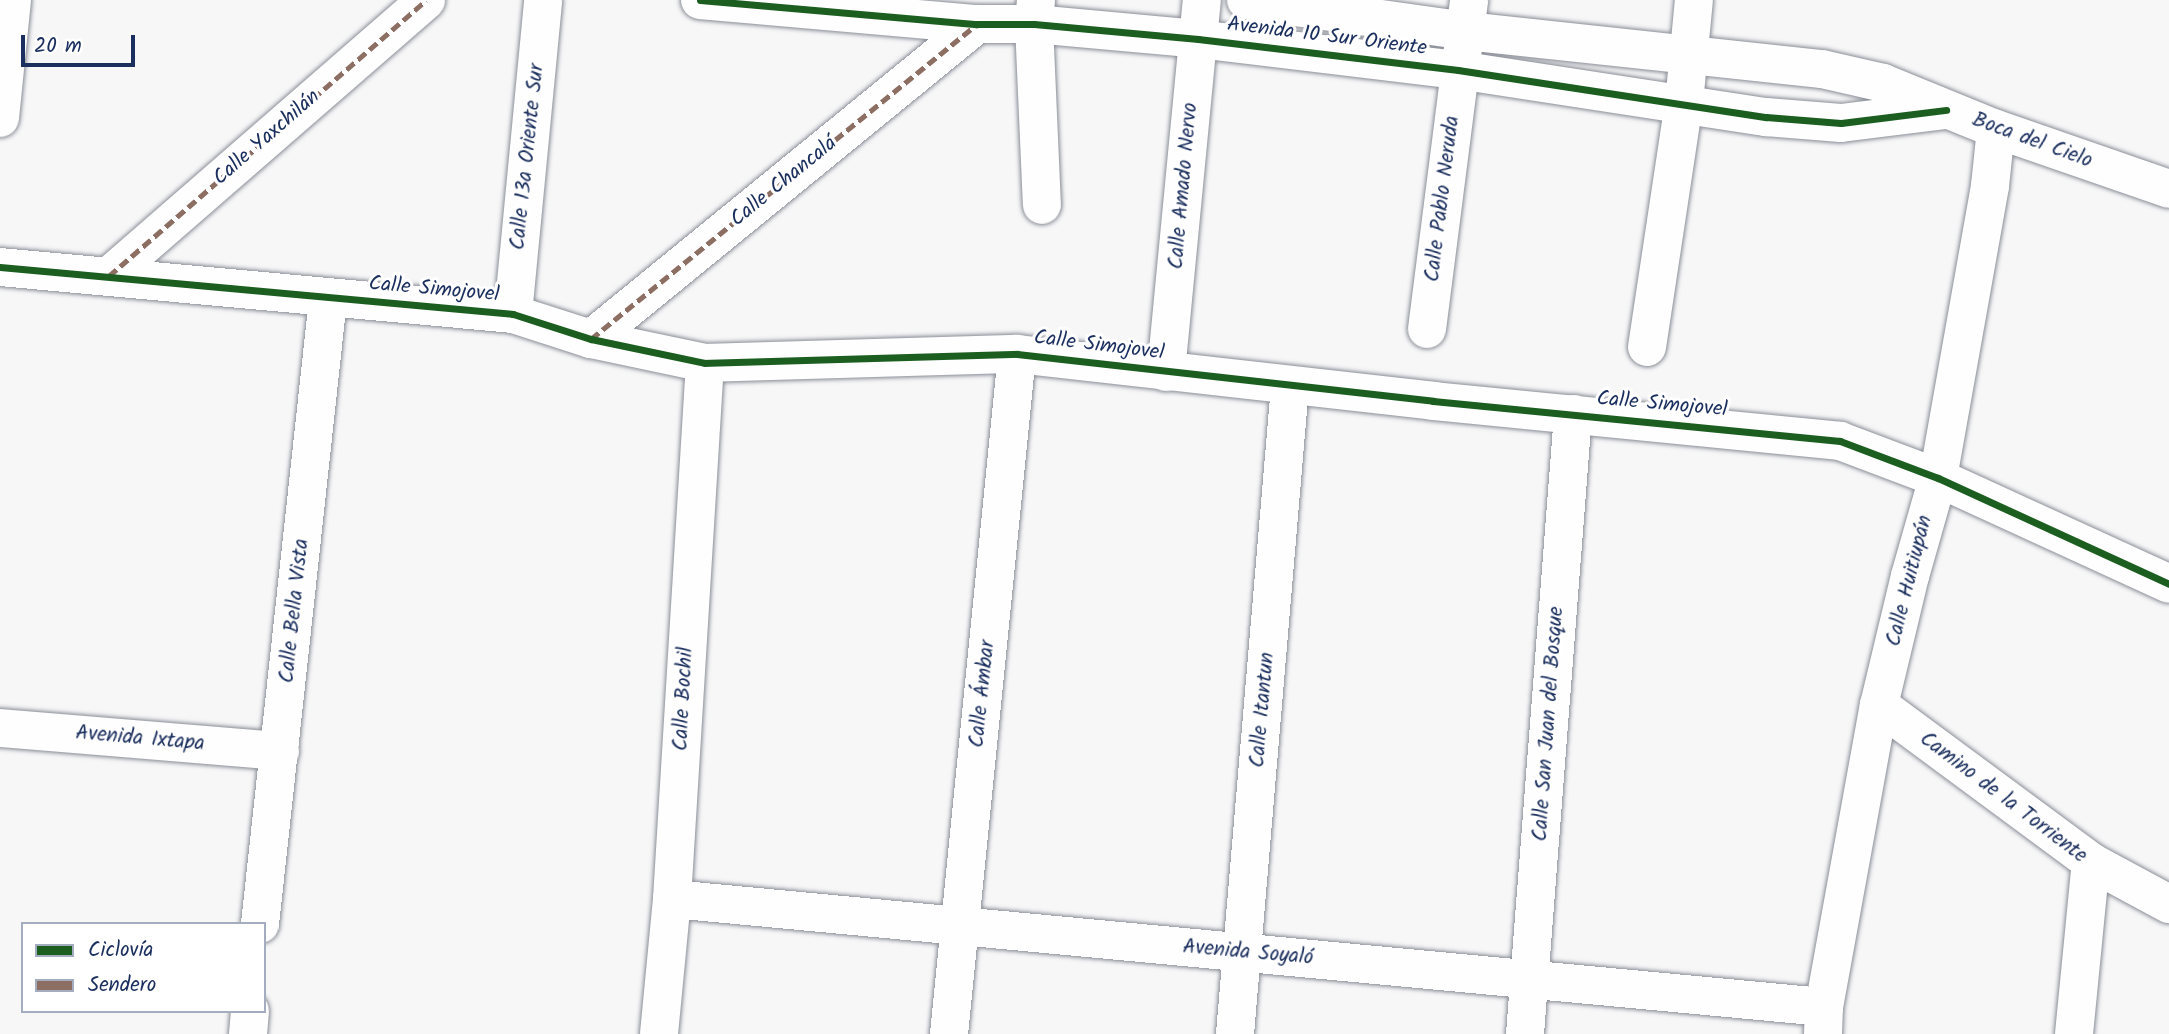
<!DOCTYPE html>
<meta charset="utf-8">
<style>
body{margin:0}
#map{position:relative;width:2169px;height:1034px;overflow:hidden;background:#f7f7f8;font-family:Kalam,sans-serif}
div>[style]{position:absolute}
.roads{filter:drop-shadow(0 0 2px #8a8e97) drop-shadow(0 0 2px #8a8e97)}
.street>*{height:38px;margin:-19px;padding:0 19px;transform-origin:19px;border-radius:19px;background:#fefefe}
.quiet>*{height:5px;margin-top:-2.5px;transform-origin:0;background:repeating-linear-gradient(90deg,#8d6e63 0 10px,transparent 0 15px)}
.cycleway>*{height:7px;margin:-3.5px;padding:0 3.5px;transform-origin:3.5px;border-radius:3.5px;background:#1b5e20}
span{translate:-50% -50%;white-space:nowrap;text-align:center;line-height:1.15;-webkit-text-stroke:6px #fff;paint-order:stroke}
.street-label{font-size:21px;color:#1b2f5e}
.legend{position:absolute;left:21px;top:922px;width:245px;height:91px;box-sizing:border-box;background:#fff;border:2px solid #a4acbf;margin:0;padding:9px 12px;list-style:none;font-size:21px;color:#1b2f5e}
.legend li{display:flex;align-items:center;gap:14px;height:35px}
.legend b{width:35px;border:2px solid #a4acbf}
.scale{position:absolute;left:21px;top:35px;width:114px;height:32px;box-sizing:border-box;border:4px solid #1b2f5e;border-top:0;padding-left:9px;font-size:21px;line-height:24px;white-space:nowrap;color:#1b2f5e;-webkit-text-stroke:5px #fff;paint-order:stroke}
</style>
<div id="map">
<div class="roads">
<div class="street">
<i style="left:700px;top:0;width:278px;rotate:5deg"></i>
<i style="left:977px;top:24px;width:57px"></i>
<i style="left:1034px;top:24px;width:165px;rotate:5.2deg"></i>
<i style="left:1198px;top:39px;width:262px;rotate:6.8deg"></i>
<i style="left:1458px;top:70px;width:312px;rotate:8.7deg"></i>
<i style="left:1766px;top:117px;width:75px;rotate:4.6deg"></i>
<i style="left:1841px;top:123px;width:106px;rotate:-7.1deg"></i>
<i style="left:1036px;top:0;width:24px;rotate:95deg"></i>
<i style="left:1034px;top:24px;width:181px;rotate:87.5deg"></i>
<i style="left:1246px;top:0;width:222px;rotate:8deg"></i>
<i style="left:1466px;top:31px;width:358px;rotate:6.1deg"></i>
<i style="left:1822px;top:69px;width:63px;rotate:12.9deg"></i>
<i style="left:1883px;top:83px;width:122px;rotate:22.2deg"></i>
<i style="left:1996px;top:129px;width:183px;rotate:19.1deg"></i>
<i style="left:0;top:118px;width:119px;rotate:-84.2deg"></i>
<i style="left:0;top:267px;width:515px;rotate:5.23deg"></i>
<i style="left:513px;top:314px;width:82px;rotate:17.8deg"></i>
<i style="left:591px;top:339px;width:116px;rotate:11.9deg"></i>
<i style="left:705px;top:363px;width:312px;rotate:-1.7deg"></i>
<i style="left:1017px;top:354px;width:419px;rotate:6.4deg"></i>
<i style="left:1433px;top:401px;width:409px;rotate:5.6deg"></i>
<i style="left:1840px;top:441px;width:105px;rotate:20.7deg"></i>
<i style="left:1938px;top:478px;width:254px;rotate:24.6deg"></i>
<i style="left:109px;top:276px;width:420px;rotate:-41deg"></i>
<i style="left:513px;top:314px;width:315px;rotate:-84.5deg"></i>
<i style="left:1427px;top:329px;width:332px;rotate:-82.7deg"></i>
<i style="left:591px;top:339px;width:498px;rotate:-39.2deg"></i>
<i style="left:1647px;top:347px;width:247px;rotate:-81.4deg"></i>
<i style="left:1684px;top:103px;width:103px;rotate:-84.5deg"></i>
<i style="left:1166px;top:372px;width:374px;rotate:-84.5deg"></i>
<i style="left:1879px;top:705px;width:264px;rotate:36.5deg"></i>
<i style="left:2091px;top:862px;width:89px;rotate:28.3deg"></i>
<i style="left:0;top:728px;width:281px;rotate:4.7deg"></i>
<i style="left:672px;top:899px;width:1157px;rotate:5.36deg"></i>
<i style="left:260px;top:924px;width:629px;rotate:-83.79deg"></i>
<i style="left:248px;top:1034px;width:23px;rotate:-85deg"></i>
<i style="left:659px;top:1034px;width:136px;rotate:-84.5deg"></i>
<i style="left:672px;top:899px;width:537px;rotate:-86.48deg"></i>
<i style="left:949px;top:1034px;width:683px;rotate:-84.29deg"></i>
<i style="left:1235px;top:1034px;width:650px;rotate:-85.15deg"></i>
<i style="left:1525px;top:1034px;width:622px;rotate:-85.57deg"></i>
<i style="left:1823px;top:1034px;width:27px;rotate:-88deg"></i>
<i style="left:1824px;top:1007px;width:307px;rotate:-79.7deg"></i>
<i style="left:1879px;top:705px;width:133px;rotate:-76.5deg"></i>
<i style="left:1910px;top:576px;width:102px;rotate:-74.1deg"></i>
<i style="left:1938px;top:478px;width:297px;rotate:-79.9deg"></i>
<i style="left:1990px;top:186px;width:57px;rotate:-84deg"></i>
<i style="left:2074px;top:1034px;width:173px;rotate:-84.4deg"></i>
</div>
</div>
<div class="quiet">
<i style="left:109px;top:276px;width:420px;rotate:-41deg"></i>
<i style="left:591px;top:339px;width:498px;rotate:-39.2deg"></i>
</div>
<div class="cycleway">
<i style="left:700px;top:0;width:278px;rotate:5deg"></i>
<i style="left:977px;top:24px;width:57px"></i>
<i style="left:1034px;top:24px;width:165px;rotate:5.2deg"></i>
<i style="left:1198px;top:39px;width:262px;rotate:6.8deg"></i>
<i style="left:1458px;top:70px;width:312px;rotate:8.7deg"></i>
<i style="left:1766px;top:117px;width:75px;rotate:4.6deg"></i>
<i style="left:1841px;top:123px;width:106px;rotate:-7.1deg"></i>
<i style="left:0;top:267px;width:515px;rotate:5.23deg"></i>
<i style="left:513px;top:314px;width:82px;rotate:17.8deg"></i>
<i style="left:591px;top:339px;width:116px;rotate:11.9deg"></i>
<i style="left:705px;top:363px;width:312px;rotate:-1.7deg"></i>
<i style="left:1017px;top:354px;width:419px;rotate:6.4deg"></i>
<i style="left:1433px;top:401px;width:409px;rotate:5.6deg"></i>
<i style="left:1840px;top:441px;width:105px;rotate:20.7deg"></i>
<i style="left:1938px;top:478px;width:254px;rotate:24.6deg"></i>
</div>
<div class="street-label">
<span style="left:1327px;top:37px;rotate:7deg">Avenida 10 Sur Oriente</span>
<span style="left:267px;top:138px;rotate:-41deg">Calle Yaxchilán</span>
<span style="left:2032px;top:141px;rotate:20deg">Boca del Cielo</span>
<span style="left:528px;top:157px;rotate:-84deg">Calle 13a Oriente Sur</span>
<span style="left:784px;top:182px;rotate:-39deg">Calle Chancalá</span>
<span style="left:1184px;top:186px;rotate:-85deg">Calle Amado Nervo</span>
<span style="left:1443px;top:199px;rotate:-83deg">Calle Pablo Neruda</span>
<span style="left:434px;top:290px;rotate:5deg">Calle Simojovel</span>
<span style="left:1099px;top:346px;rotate:7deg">Calle Simojovel</span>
<span style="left:1662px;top:405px;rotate:5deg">Calle Simojovel</span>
<span style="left:1910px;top:581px;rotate:-76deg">Calle Huitiupán</span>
<span style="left:295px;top:611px;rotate:-84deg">Calle Bella Vista</span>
<span style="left:983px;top:694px;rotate:-84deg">Calle Ámbar</span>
<span style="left:684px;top:699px;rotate:-87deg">Calle Bochil</span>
<span style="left:1263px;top:710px;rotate:-85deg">Calle Itantun</span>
<span style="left:1549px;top:724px;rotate:-86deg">Calle San Juan del Bosque</span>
<span style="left:140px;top:739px;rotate:5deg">Avenida Ixtapa</span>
<span style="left:2003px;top:798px;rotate:37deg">Camino de la Torriente</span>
<span style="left:1248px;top:953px;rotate:5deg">Avenida Soyaló</span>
</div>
<ul class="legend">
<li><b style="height:9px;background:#1b5e20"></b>Ciclovía</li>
<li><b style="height:9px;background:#8d6e63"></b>Sendero</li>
</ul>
<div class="scale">20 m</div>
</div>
